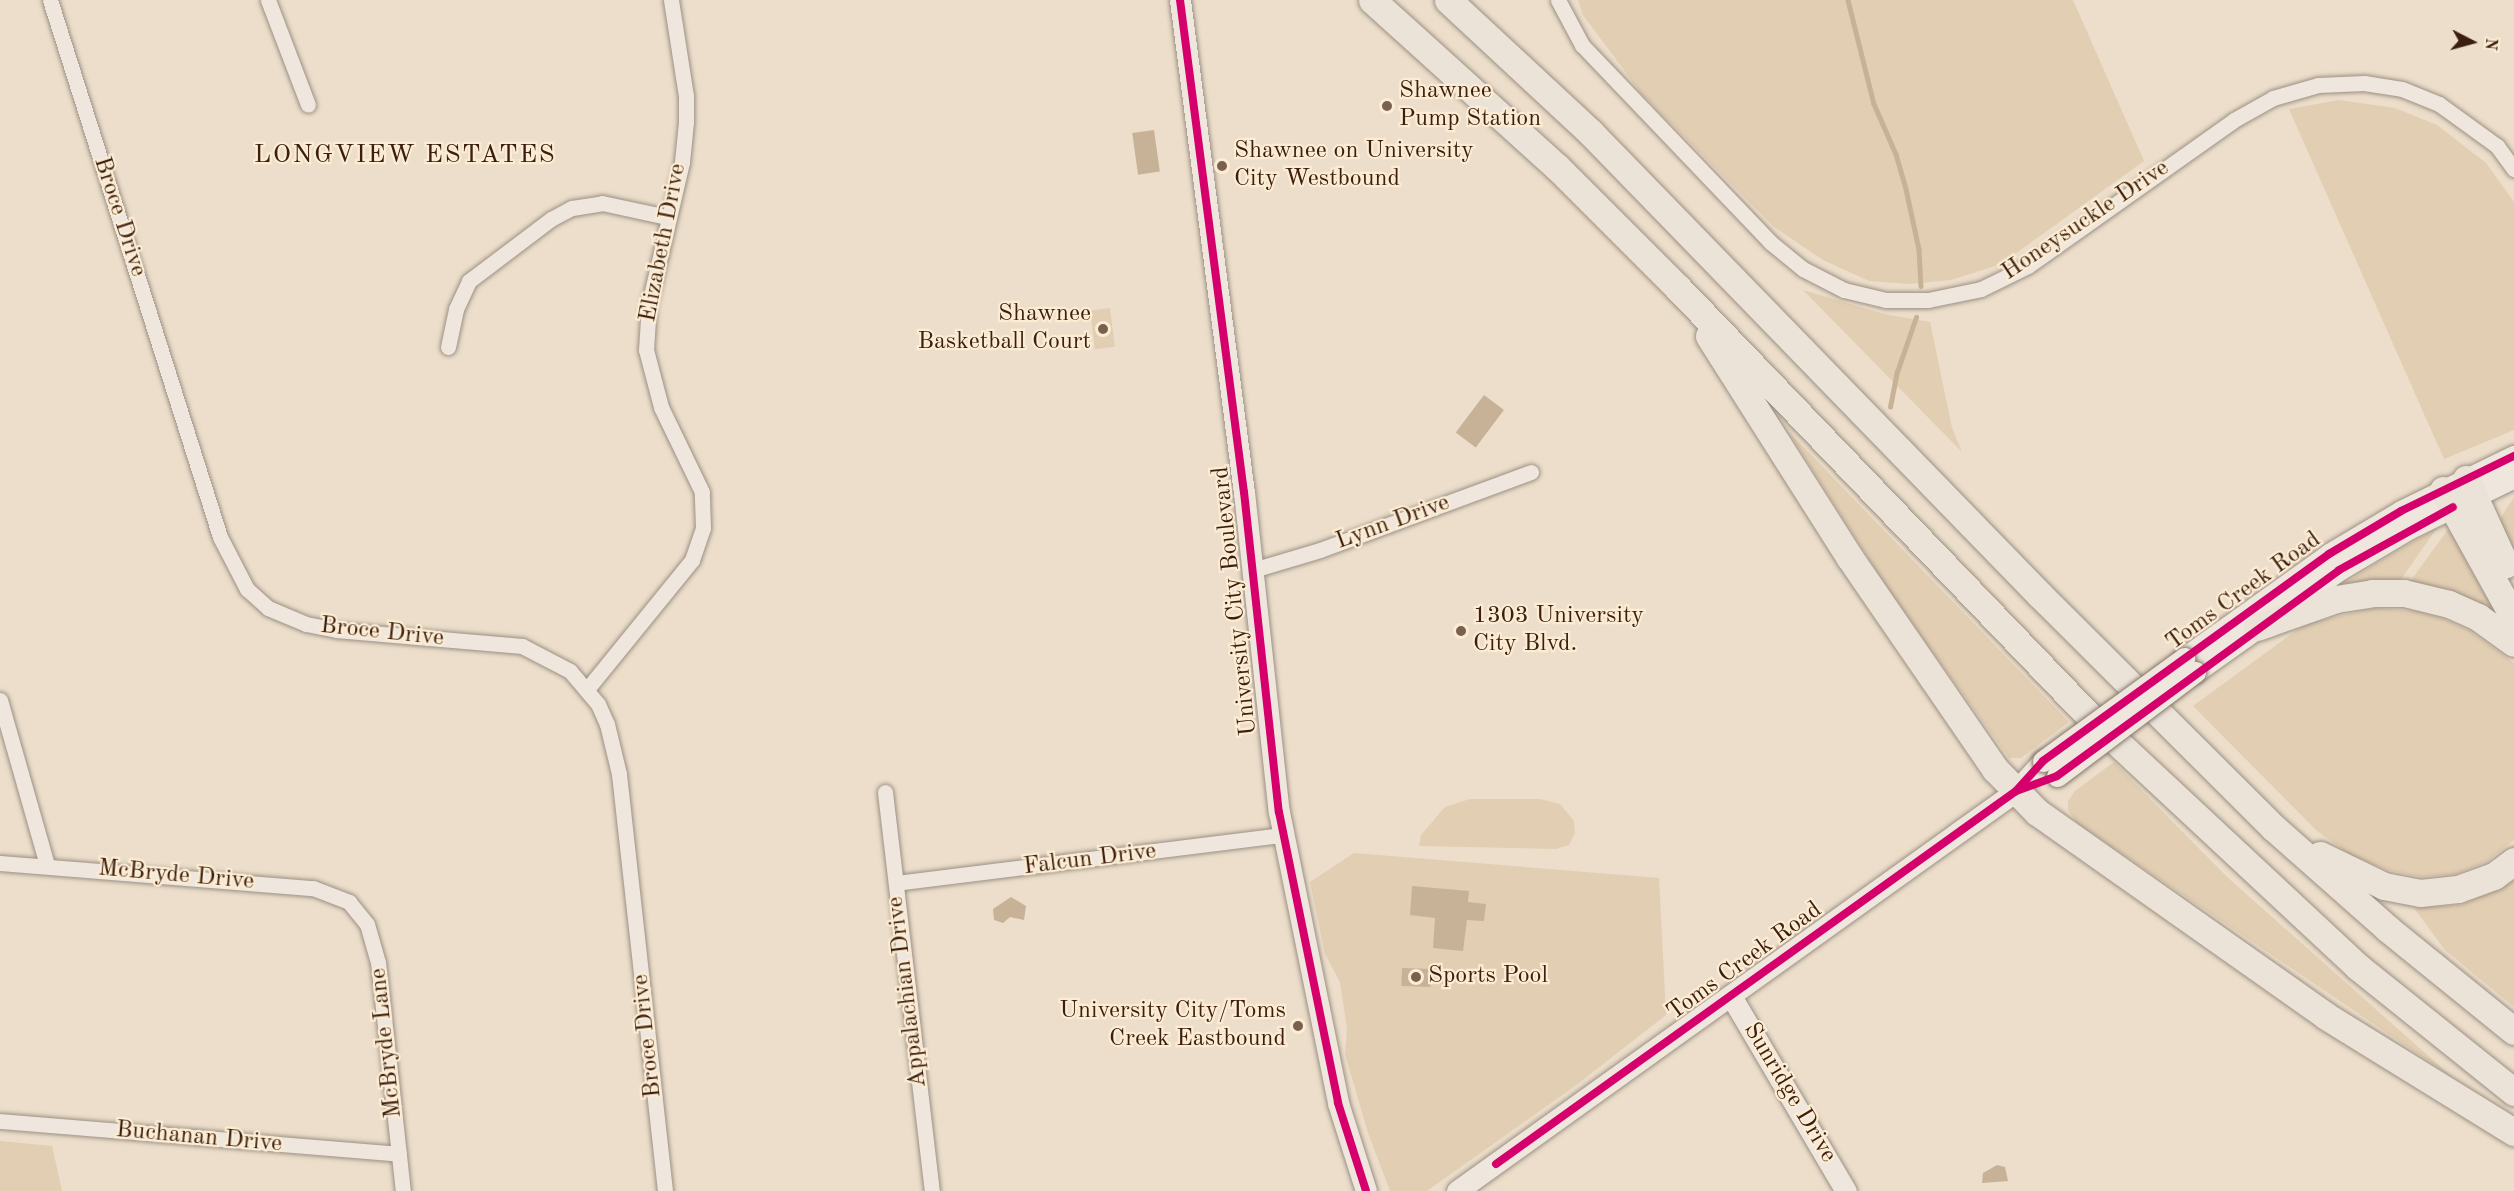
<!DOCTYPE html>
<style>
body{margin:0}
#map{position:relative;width:2514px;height:1191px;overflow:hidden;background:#ecdeca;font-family:"Old Standard TT",serif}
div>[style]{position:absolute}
.green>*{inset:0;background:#e2ceb2;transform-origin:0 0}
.water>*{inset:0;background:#c8b297;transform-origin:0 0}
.stream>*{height:4.5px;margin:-2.25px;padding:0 2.25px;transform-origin:2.25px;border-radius:2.25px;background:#c8b297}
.roads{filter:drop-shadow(0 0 2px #9c9084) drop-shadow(0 0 2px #9c9084)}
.street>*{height:15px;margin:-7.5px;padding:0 7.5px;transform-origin:7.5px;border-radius:7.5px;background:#efe7dd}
.secondary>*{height:21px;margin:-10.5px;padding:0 10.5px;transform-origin:10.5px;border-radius:10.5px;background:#efe7dd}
.highway>*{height:27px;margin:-13.5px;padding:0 13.5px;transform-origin:13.5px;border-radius:13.5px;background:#ebe3d8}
.bridges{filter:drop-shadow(0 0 2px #83776b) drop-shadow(0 0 2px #83776b)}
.secondary-bridge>*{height:21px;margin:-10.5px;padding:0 10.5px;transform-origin:10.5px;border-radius:10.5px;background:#efe7dd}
.cycleway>*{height:8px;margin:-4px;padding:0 4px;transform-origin:4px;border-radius:4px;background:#d6006c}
.dots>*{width:16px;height:16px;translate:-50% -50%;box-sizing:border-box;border:3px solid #fcecd3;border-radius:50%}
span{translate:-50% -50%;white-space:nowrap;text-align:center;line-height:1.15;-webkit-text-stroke:4.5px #fcecd3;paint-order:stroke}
.poi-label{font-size:24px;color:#3b1e0f}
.left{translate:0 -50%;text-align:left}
.right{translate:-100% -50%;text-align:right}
.street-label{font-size:24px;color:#3b1e0f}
.neighbourhood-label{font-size:26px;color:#3b1e0f;letter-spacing:1.5px}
.north{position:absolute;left:2442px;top:12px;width:60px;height:60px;-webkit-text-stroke:4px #fcecd3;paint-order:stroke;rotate:96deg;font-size:16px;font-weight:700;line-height:24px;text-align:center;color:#3b1e0f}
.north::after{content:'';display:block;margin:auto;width:21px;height:27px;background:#3b1e0f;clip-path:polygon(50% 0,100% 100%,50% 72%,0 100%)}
</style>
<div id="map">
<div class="green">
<i style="clip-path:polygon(1578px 0,2073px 0,2144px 161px,2001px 264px,1951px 280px,1910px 284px,1869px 281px,1823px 260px,1774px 227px,1641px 93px,1583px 15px)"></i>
<i style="clip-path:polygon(2339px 100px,2395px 108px,2437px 125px,2486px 163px,2514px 202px,2514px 430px,2444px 459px,2289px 109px)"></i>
<i style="clip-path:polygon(1803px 290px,1884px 314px,1930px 322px,1952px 428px,1962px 452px)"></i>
<i style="left:1110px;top:308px;width:39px;height:20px;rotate:83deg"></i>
<i style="clip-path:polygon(1788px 431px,2069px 722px,2021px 758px,2009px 758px,1890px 592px)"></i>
<i style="clip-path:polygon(2514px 497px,2514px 555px,2498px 522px)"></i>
<i style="clip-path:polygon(2437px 528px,2399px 582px,2336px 589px,2377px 563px)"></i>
<i style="clip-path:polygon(2449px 528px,2510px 626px,2409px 583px)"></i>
<i style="clip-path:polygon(2374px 608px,2416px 611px,2444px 619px,2470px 631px,2514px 663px,2514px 840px,2486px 862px,2455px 874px,2421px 877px,2388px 870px,2351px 855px,2317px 831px,2193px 706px,2305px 624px)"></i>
<i style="clip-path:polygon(2114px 762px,2226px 876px,2452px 1077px,2077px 823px,2068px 810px,2068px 801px,2075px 791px)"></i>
<i style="clip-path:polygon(1470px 799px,1540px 799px,1560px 804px,1574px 821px,1575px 833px,1569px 845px,1556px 849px,1419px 846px,1421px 835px,1445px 807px)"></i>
<i style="clip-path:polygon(1354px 853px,1659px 878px,1666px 1015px,1575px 1086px,1427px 1191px,1390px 1191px,1368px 1133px,1345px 1054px,1347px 1029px,1340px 982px,1325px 954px,1310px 882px)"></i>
<i style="clip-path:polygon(2514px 881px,2514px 1007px,2445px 950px,2414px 908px,2462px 905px)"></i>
<i style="clip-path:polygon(0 1141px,52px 1146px,62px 1191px,0 1191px)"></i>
</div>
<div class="water">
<i style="left:1154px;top:130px;width:42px;height:22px;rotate:82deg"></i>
<i style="left:1484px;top:395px;width:25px;height:47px;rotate:37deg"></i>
<i style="clip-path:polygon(1412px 886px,1469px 891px,1468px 902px,1486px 904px,1484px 921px,1467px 920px,1463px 951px,1433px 948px,1435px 918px,1410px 915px)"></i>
<i style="clip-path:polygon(1011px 897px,1026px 906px,1024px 920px,1010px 917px,1003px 923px,994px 920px,993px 909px)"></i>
<i style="left:1402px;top:968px;width:29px;height:18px;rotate:2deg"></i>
<i style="clip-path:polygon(1997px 1165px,2005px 1167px,2008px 1181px,1982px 1183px,1983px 1173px)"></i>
</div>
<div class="stream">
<i style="left:1848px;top:0;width:107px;rotate:76deg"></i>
<i style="left:1874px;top:104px;width:55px;rotate:66.3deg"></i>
<i style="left:1896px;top:154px;width:36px;rotate:74deg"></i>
<i style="left:1906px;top:189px;width:61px;rotate:77.8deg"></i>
<i style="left:1919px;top:249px;width:37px;rotate:87deg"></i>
<i style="left:1890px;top:407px;width:36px;rotate:-79deg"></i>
<i style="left:1897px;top:372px;width:58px;rotate:-70.9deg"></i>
</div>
<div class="roads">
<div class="street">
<i style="left:50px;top:0;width:563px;rotate:72.43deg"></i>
<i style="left:220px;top:537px;width:59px;rotate:62.6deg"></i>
<i style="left:247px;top:589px;width:28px;rotate:42deg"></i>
<i style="left:268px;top:608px;width:41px;rotate:22.8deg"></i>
<i style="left:306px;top:624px;width:31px;rotate:11deg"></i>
<i style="left:336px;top:630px;width:187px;rotate:4.9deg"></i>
<i style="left:522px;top:646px;width:54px;rotate:27.5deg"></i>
<i style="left:570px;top:671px;width:43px;rotate:49.7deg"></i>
<i style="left:598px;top:704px;width:22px;rotate:66deg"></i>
<i style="left:607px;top:724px;width:51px;rotate:76.5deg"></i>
<i style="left:619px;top:774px;width:420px;rotate:83.7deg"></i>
<i style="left:268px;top:0;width:112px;rotate:69.1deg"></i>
<i style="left:1558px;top:0;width:51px;rotate:61.9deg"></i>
<i style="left:1582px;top:45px;width:272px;rotate:46.3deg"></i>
<i style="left:1770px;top:242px;width:43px;rotate:39.3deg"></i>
<i style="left:1803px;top:269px;width:46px;rotate:27.1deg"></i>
<i style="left:1844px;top:290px;width:43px;rotate:13.4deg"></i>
<i style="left:1886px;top:300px;width:42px"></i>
<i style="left:1928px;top:300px;width:54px;rotate:-11.7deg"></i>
<i style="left:1981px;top:289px;width:52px;rotate:-26.1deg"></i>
<i style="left:2028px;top:266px;width:252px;rotate:-35.3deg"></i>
<i style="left:2234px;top:120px;width:45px;rotate:-29.4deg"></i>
<i style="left:2273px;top:98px;width:47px;rotate:-16.1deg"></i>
<i style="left:2318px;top:85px;width:46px;rotate:-2.5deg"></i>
<i style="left:2364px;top:83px;width:38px;rotate:9deg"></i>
<i style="left:2402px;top:89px;width:40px;rotate:22deg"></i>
<i style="left:2439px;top:104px;width:72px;rotate:35.9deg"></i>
<i style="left:2497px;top:146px;width:29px;rotate:54deg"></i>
<i style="left:448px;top:347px;width:39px;rotate:-78deg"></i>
<i style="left:456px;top:309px;width:31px;rotate:-65deg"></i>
<i style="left:469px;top:281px;width:103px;rotate:-37.1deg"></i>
<i style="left:551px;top:219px;width:24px;rotate:-28deg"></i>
<i style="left:572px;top:208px;width:30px;rotate:-9deg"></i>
<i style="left:602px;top:203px;width:66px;rotate:12.2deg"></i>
<i style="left:1253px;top:570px;width:70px;rotate:-16.6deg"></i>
<i style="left:1320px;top:550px;width:225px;rotate:-20.3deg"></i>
<i style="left:588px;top:688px;width:165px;rotate:-50.9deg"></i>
<i style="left:692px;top:560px;width:34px;rotate:-71deg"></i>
<i style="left:703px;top:528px;width:36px;rotate:-92deg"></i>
<i style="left:702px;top:492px;width:94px;rotate:-115.8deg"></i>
<i style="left:661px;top:407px;width:59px;rotate:-104.7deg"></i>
<i style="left:646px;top:350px;width:46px;rotate:-86.3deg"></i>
<i style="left:649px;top:304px;width:146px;rotate:-76.9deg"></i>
<i style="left:682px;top:162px;width:40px;rotate:-84.3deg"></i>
<i style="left:686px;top:122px;width:26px;rotate:-90deg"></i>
<i style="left:686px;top:96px;width:97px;rotate:-98.9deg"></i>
<i style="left:0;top:700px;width:172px;rotate:74.1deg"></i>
<i style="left:885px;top:792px;width:402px;rotate:83.3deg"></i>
<i style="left:0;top:863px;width:314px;rotate:4.6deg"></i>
<i style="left:313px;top:888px;width:39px;rotate:21deg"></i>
<i style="left:349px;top:902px;width:28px;rotate:51deg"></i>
<i style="left:367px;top:924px;width:40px;rotate:74deg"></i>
<i style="left:378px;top:962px;width:230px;rotate:83.8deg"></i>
<i style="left:896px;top:883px;width:390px;rotate:-7.1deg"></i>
<i style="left:0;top:1121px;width:400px;rotate:4.7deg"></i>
</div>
<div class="secondary">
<i style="left:1180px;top:0;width:496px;rotate:82.6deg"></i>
<i style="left:1244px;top:492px;width:322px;rotate:83.8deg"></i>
<i style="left:1279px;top:812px;width:297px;rotate:78.5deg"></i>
<i style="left:1338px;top:1103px;width:92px;rotate:72.3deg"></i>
<i style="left:2184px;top:658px;width:178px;rotate:-35.6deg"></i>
<i style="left:2329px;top:554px;width:84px;rotate:-30.8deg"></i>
<i style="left:2401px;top:511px;width:126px;rotate:-26deg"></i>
<i style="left:2195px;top:672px;width:176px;rotate:-35.3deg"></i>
<i style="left:2339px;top:570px;width:82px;rotate:-30.6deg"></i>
<i style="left:2410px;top:528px;width:116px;rotate:-26.1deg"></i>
<i style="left:1731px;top:996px;width:226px;rotate:59.5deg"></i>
<i style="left:1457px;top:1191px;width:687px;rotate:-35.59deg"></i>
<i style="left:2016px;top:791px;width:40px;rotate:-48deg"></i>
</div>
<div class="highway">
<i style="left:1372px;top:0;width:249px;rotate:42.1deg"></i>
<i style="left:1557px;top:167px;width:171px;rotate:45deg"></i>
<i style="left:1678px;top:288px;width:595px;rotate:46.16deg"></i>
<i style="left:2090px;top:717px;width:367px;rotate:43deg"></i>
<i style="left:2358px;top:967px;width:200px;rotate:38.7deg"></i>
<i style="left:1448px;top:0;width:194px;rotate:42.9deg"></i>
<i style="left:1590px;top:132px;width:646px;rotate:45.82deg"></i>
<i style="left:2040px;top:595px;width:330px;rotate:44.9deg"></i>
<i style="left:2274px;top:828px;width:152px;rotate:41.5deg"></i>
<i style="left:2388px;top:929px;width:162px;rotate:39deg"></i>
<i style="left:1709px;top:336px;width:263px;rotate:57.6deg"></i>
<i style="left:1850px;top:558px;width:256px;rotate:55.5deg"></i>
<i style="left:1995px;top:769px;width:60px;rotate:45.7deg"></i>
<i style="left:2037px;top:812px;width:354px;rotate:35.2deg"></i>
<i style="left:2326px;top:1016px;width:221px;rotate:31.7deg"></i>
<i style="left:2466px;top:479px;width:94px;rotate:65.4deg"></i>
<i style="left:2443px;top:490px;width:146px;rotate:61deg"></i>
<i style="left:2257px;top:627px;width:84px;rotate:-19.5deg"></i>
<i style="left:2336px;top:599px;width:36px;rotate:-9deg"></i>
<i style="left:2372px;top:593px;width:32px"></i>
<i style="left:2404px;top:593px;width:46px;rotate:13.7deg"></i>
<i style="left:2449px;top:604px;width:32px;rotate:24deg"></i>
<i style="left:2478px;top:617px;width:44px;rotate:35.8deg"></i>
<i style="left:2320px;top:855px;width:71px;rotate:25.8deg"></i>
<i style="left:2384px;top:886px;width:37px;rotate:11deg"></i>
<i style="left:2420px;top:893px;width:38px;rotate:-6deg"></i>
<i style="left:2458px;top:889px;width:38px;rotate:-20deg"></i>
<i style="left:2494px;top:876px;width:25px;rotate:-37deg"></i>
</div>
</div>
<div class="bridges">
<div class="secondary-bridge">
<i style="left:2043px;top:761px;width:175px;rotate:-36.1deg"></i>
<i style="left:2057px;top:776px;width:173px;rotate:-37deg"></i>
</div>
</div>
<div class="cycleway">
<i style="left:1180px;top:0;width:496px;rotate:82.6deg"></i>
<i style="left:1244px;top:492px;width:322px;rotate:83.8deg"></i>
<i style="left:1279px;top:812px;width:297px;rotate:78.5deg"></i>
<i style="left:1338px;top:1103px;width:92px;rotate:72.3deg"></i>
<i style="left:2019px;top:790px;width:40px;rotate:-20.2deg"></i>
<i style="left:2057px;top:776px;width:349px;rotate:-36.1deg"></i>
<i style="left:2339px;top:570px;width:130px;rotate:-28.9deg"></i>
<i style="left:1496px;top:1164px;width:640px;rotate:-35.65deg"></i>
<i style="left:2016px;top:791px;width:40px;rotate:-48deg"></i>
<i style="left:2043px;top:761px;width:353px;rotate:-35.9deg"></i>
<i style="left:2329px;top:554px;width:84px;rotate:-30.8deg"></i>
<i style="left:2401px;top:511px;width:126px;rotate:-26deg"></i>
</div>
<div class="dots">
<i style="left:1387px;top:106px;background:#796150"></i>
<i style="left:1222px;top:166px;background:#796150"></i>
<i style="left:1103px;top:329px;background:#796150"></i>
<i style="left:1461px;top:631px;background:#796150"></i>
<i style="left:1416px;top:977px;background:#796150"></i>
<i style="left:1298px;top:1026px;background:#796150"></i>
</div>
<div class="poi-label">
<span class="left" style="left:1399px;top:106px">Shawnee<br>Pump Station</span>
<span class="left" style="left:1234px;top:166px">Shawnee on University<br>City Westbound</span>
<span class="right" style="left:1091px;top:329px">Shawnee<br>Basketball Court</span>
<span class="left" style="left:1473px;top:631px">1303 University<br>City Blvd.</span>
<span class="left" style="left:1428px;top:977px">Sports Pool</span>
<span class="right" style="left:1286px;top:1026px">University City/Toms<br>Creek Eastbound</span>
</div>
<div class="street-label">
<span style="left:119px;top:217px;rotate:72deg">Broce Drive</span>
<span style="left:2086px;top:221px;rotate:-34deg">Honeysuckle Drive</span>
<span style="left:664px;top:243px;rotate:-79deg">Elizabeth Drive</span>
<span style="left:1393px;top:523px;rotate:-20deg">Lynn Drive</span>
<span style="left:2244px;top:592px;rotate:-36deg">Toms Creek Road</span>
<span style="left:1236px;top:601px;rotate:-96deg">University City Boulevard</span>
<span style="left:382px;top:633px;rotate:6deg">Broce Drive</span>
<span style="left:1090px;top:860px;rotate:-7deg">Falcun Drive</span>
<span style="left:176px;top:876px;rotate:5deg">McBryde Drive</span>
<span style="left:1745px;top:962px;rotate:-36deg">Toms Creek Road</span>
<span style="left:908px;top:992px;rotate:-97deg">Appalachian Drive</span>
<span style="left:648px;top:1036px;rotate:-96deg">Broce Drive</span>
<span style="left:387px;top:1043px;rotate:-96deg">McBryde Lane</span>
<span style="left:1789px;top:1093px;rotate:59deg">Sunridge Drive</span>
<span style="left:199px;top:1138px;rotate:5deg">Buchanan Drive</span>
</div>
<div class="neighbourhood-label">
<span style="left:405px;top:156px">LONGVIEW ESTATES</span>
</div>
<div class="north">N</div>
</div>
